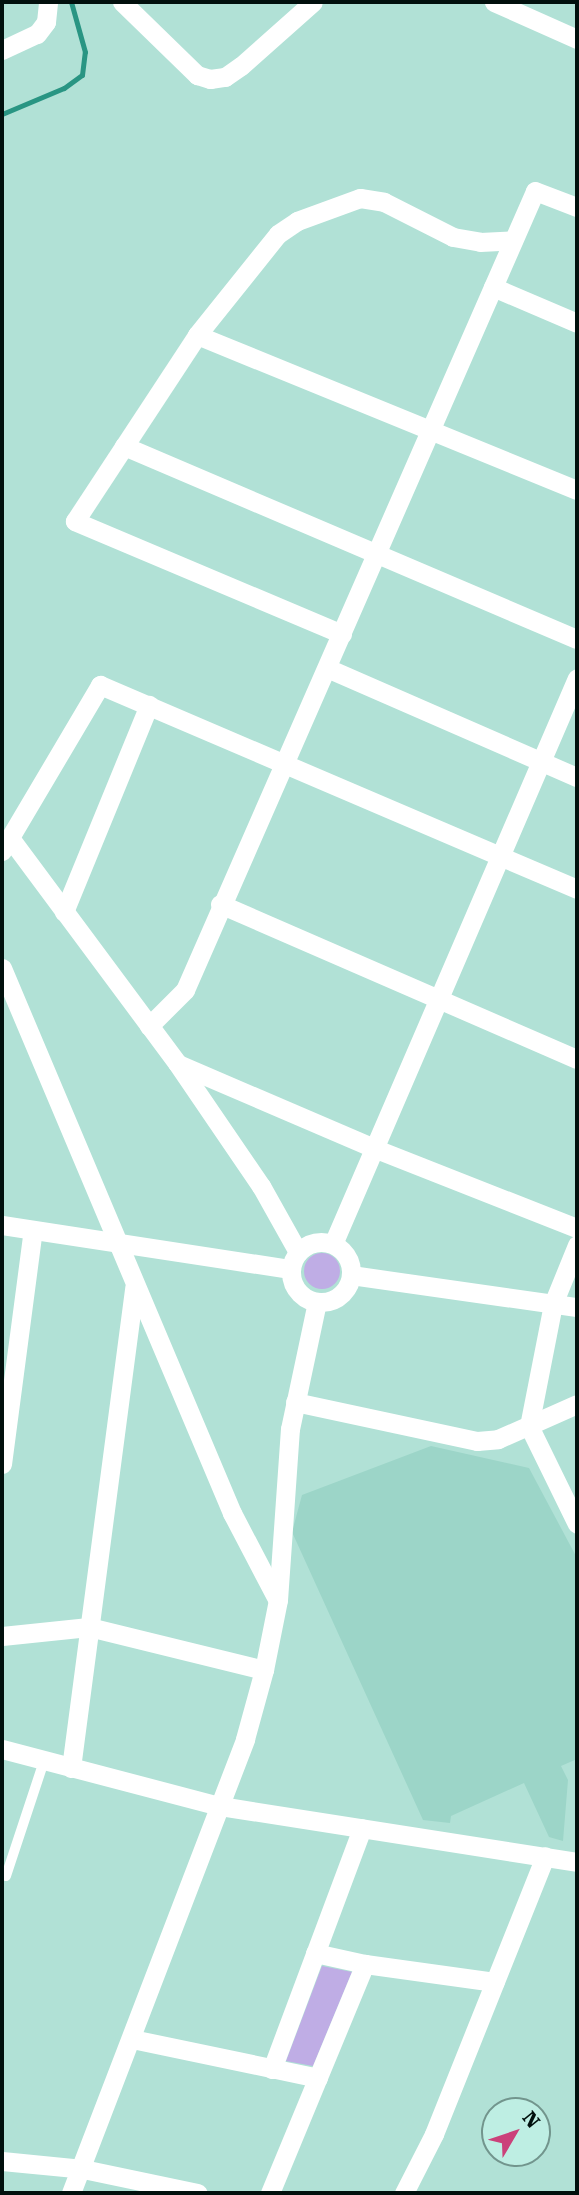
<!DOCTYPE html>
<style>
body{margin:0}
#map{position:relative;width:579px;height:2195px;overflow:hidden;background:#b1e1d6;font-family:"Roboto Serif",serif}
div>[style]{position:absolute}
.built>*{inset:0;background:#9cd5c8}
.green>*{inset:0;background:#bfade5}
.round{border-radius:50%}
.stream>*{height:5px;margin:-2.5px;padding:0 2.5px;transform-origin:2.5px;border-radius:2.5px;background:#299583}
.service>*{height:10px;margin:-5px;padding:0 5px;transform-origin:5px;border-radius:5px;background:#fff}
.minor>*{height:19px;margin:-9.5px;padding:0 9.5px;transform-origin:9.5px;border-radius:9.5px;background:#fff}
.minor>.ring{margin:-9.5px;padding:0;box-sizing:content-box;background:none;border:19px solid #fff;border-radius:50%}
span{translate:-50% -50%;white-space:nowrap;text-align:center;line-height:1.15;-webkit-text-stroke:7px #beeee3;paint-order:stroke}
.frame{position:absolute;inset:0;border:4px solid #01100d;pointer-events:none}
.north{position:absolute;left:481px;top:2097px;width:70px;height:70px;box-sizing:border-box;background:#beeee3;border:2px solid #72958d;border-radius:50%;rotate:51deg;font-size:19px;font-weight:700;line-height:28px;text-align:center;color:#01100d}
.north::after{content:'';display:block;margin:auto;width:24px;height:32px;background:#cb417a;clip-path:polygon(50% 0,100% 100%,50% 72%,0 100%)}
</style>
<div id="map">
<div class="built">
<i style="clip-path:polygon(431px 1446px,529px 1468px,577px 1558px,577px 1759px,561px 1766px,568px 1780px,563px 1841px,549px 1837px,524px 1783px,451px 1816px,450px 1823px,423px 1820px,292px 1532px,302px 1495px)"></i>
</div>
<div class="green">
<i class="round" style="left:304px;top:1253px;width:36px;height:36px"></i>
<i style="clip-path:polygon(322px 1966px,352px 1972px,313px 2066px,286px 2061px)"></i>
</div>
<div class="stream">
<i style="left:2px;top:114px;width:67px;rotate:-22.8deg"></i>
<i style="left:64px;top:88px;width:22px;rotate:-36deg"></i>
<i style="left:82px;top:75px;width:23px;rotate:-83deg"></i>
<i style="left:85px;top:52px;width:52px;rotate:-105.6deg"></i>
</div>
<div class="service">
<i style="left:6px;top:1876px;width:121px;rotate:-71.7deg"></i>
</div>
<div class="minor">
<i style="left:122px;top:2px;width:105px;rotate:44.2deg"></i>
<i style="left:197px;top:75px;width:14px;rotate:17deg"></i>
<i style="left:210px;top:79px;width:15px;rotate:-8deg"></i>
<i style="left:225px;top:77px;width:19px;rotate:-35deg"></i>
<i style="left:241px;top:66px;width:96px;rotate:-41.6deg"></i>
<i style="left:494px;top:2px;width:91px;rotate:24deg"></i>
<i style="left:2px;top:50px;width:38px;rotate:-25deg"></i>
<i style="left:37px;top:34px;width:15px;rotate:-53deg"></i>
<i style="left:46px;top:22px;width:20px;rotate:-84deg"></i>
<i style="left:493px;top:287px;width:91px;rotate:23.2deg"></i>
<i style="left:197px;top:335px;width:410px;rotate:22.2deg"></i>
<i style="left:124px;top:446px;width:492px;rotate:23.1deg"></i>
<i style="left:342px;top:634px;width:290px;rotate:-157.1deg"></i>
<i style="left:75px;top:521px;width:222px;rotate:-56.7deg"></i>
<i style="left:197px;top:335px;width:129px;rotate:-51.3deg"></i>
<i style="left:278px;top:234px;width:23px;rotate:-34deg"></i>
<i style="left:297px;top:221px;width:67px;rotate:-20.1deg"></i>
<i style="left:360px;top:198px;width:24px;rotate:9deg"></i>
<i style="left:384px;top:202px;width:77px;rotate:26.9deg"></i>
<i style="left:453px;top:237px;width:27px;rotate:10deg"></i>
<i style="left:480px;top:242px;width:33px;rotate:-3deg"></i>
<i style="left:327px;top:668px;width:273px;rotate:23.6deg"></i>
<i style="left:10px;top:838px;width:280px;rotate:53.4deg"></i>
<i style="left:177px;top:1063px;width:149px;rotate:55.7deg"></i>
<i style="left:261px;top:1186px;width:76px;rotate:60.7deg"></i>
<i style="left:2px;top:851px;width:193px;rotate:-59.4deg"></i>
<i style="left:100px;top:685px;width:519px;rotate:23.16deg"></i>
<i style="left:220px;top:904px;width:389px;rotate:23.5deg"></i>
<i style="left:64px;top:912px;width:224px;rotate:-67.7deg"></i>
<i style="left:2px;top:968px;width:592px;rotate:67.12deg"></i>
<i style="left:232px;top:1513px;width:97px;rotate:62.4deg"></i>
<i style="left:149px;top:1026px;width:51px;rotate:-45deg"></i>
<i style="left:185px;top:990px;width:872px;rotate:-66.34deg"></i>
<i style="left:535px;top:191px;width:45px;rotate:20.9deg"></i>
<i style="left:178px;top:1064px;width:215px;rotate:23.2deg"></i>
<i style="left:376px;top:1149px;width:216px;rotate:21.5deg"></i>
<i style="left:2px;top:1225px;width:292px;rotate:8.7deg"></i>
<i class="ring" style="left:291px;top:1242px;width:41px;height:41px"></i>
<i style="left:333px;top:1244px;width:616px;rotate:-66.68deg"></i>
<i style="left:577px;top:1245px;width:64px;rotate:112.1deg"></i>
<i style="left:553px;top:1304px;width:124px;rotate:101.1deg"></i>
<i style="left:529px;top:1426px;width:109px;rotate:63.9deg"></i>
<i style="left:351px;top:1275px;width:228px;rotate:8.1deg"></i>
<i style="left:295px;top:1402px;width:186px;rotate:12.1deg"></i>
<i style="left:477px;top:1441px;width:21px;rotate:-5deg"></i>
<i style="left:498px;top:1439px;width:86px;rotate:-23.9deg"></i>
<i style="left:2px;top:1464px;width:236px;rotate:-82.5deg"></i>
<i style="left:2px;top:1636px;width:87px;rotate:-5.9deg"></i>
<i style="left:89px;top:1627px;width:180px;rotate:13.8deg"></i>
<i style="left:2px;top:1749px;width:225px;rotate:14.7deg"></i>
<i style="left:220px;top:1806px;width:361px;rotate:8.9deg"></i>
<i style="left:71px;top:1768px;width:485px;rotate:-82.5deg"></i>
<i style="left:315px;top:1953px;width:51px;rotate:12.4deg"></i>
<i style="left:132px;top:2039px;width:190px;rotate:11.8deg"></i>
<i style="left:272px;top:2069px;width:257px;rotate:-69.5deg"></i>
<i style="left:2px;top:2161px;width:81px;rotate:5.6deg"></i>
<i style="left:83px;top:2169px;width:117px;rotate:11.8deg"></i>
<i style="left:71px;top:2193px;width:486px;rotate:-69deg"></i>
<i style="left:245px;top:1739px;width:72px;rotate:-74.6deg"></i>
<i style="left:264px;top:1670px;width:71px;rotate:-78.7deg"></i>
<i style="left:278px;top:1600px;width:171px;rotate:-86deg"></i>
<i style="left:290px;top:1429px;width:130px;rotate:-78deg"></i>
<i style="left:270px;top:2193px;width:248px;rotate:-67.5deg"></i>
<i style="left:365px;top:1964px;width:131px;rotate:7.9deg"></i>
<i style="left:404px;top:2193px;width:66px;rotate:-63deg"></i>
<i style="left:434px;top:2134px;width:299px;rotate:-68.2deg"></i>
</div>
<div class="frame"></div>
<div class="north">N</div>
</div>
